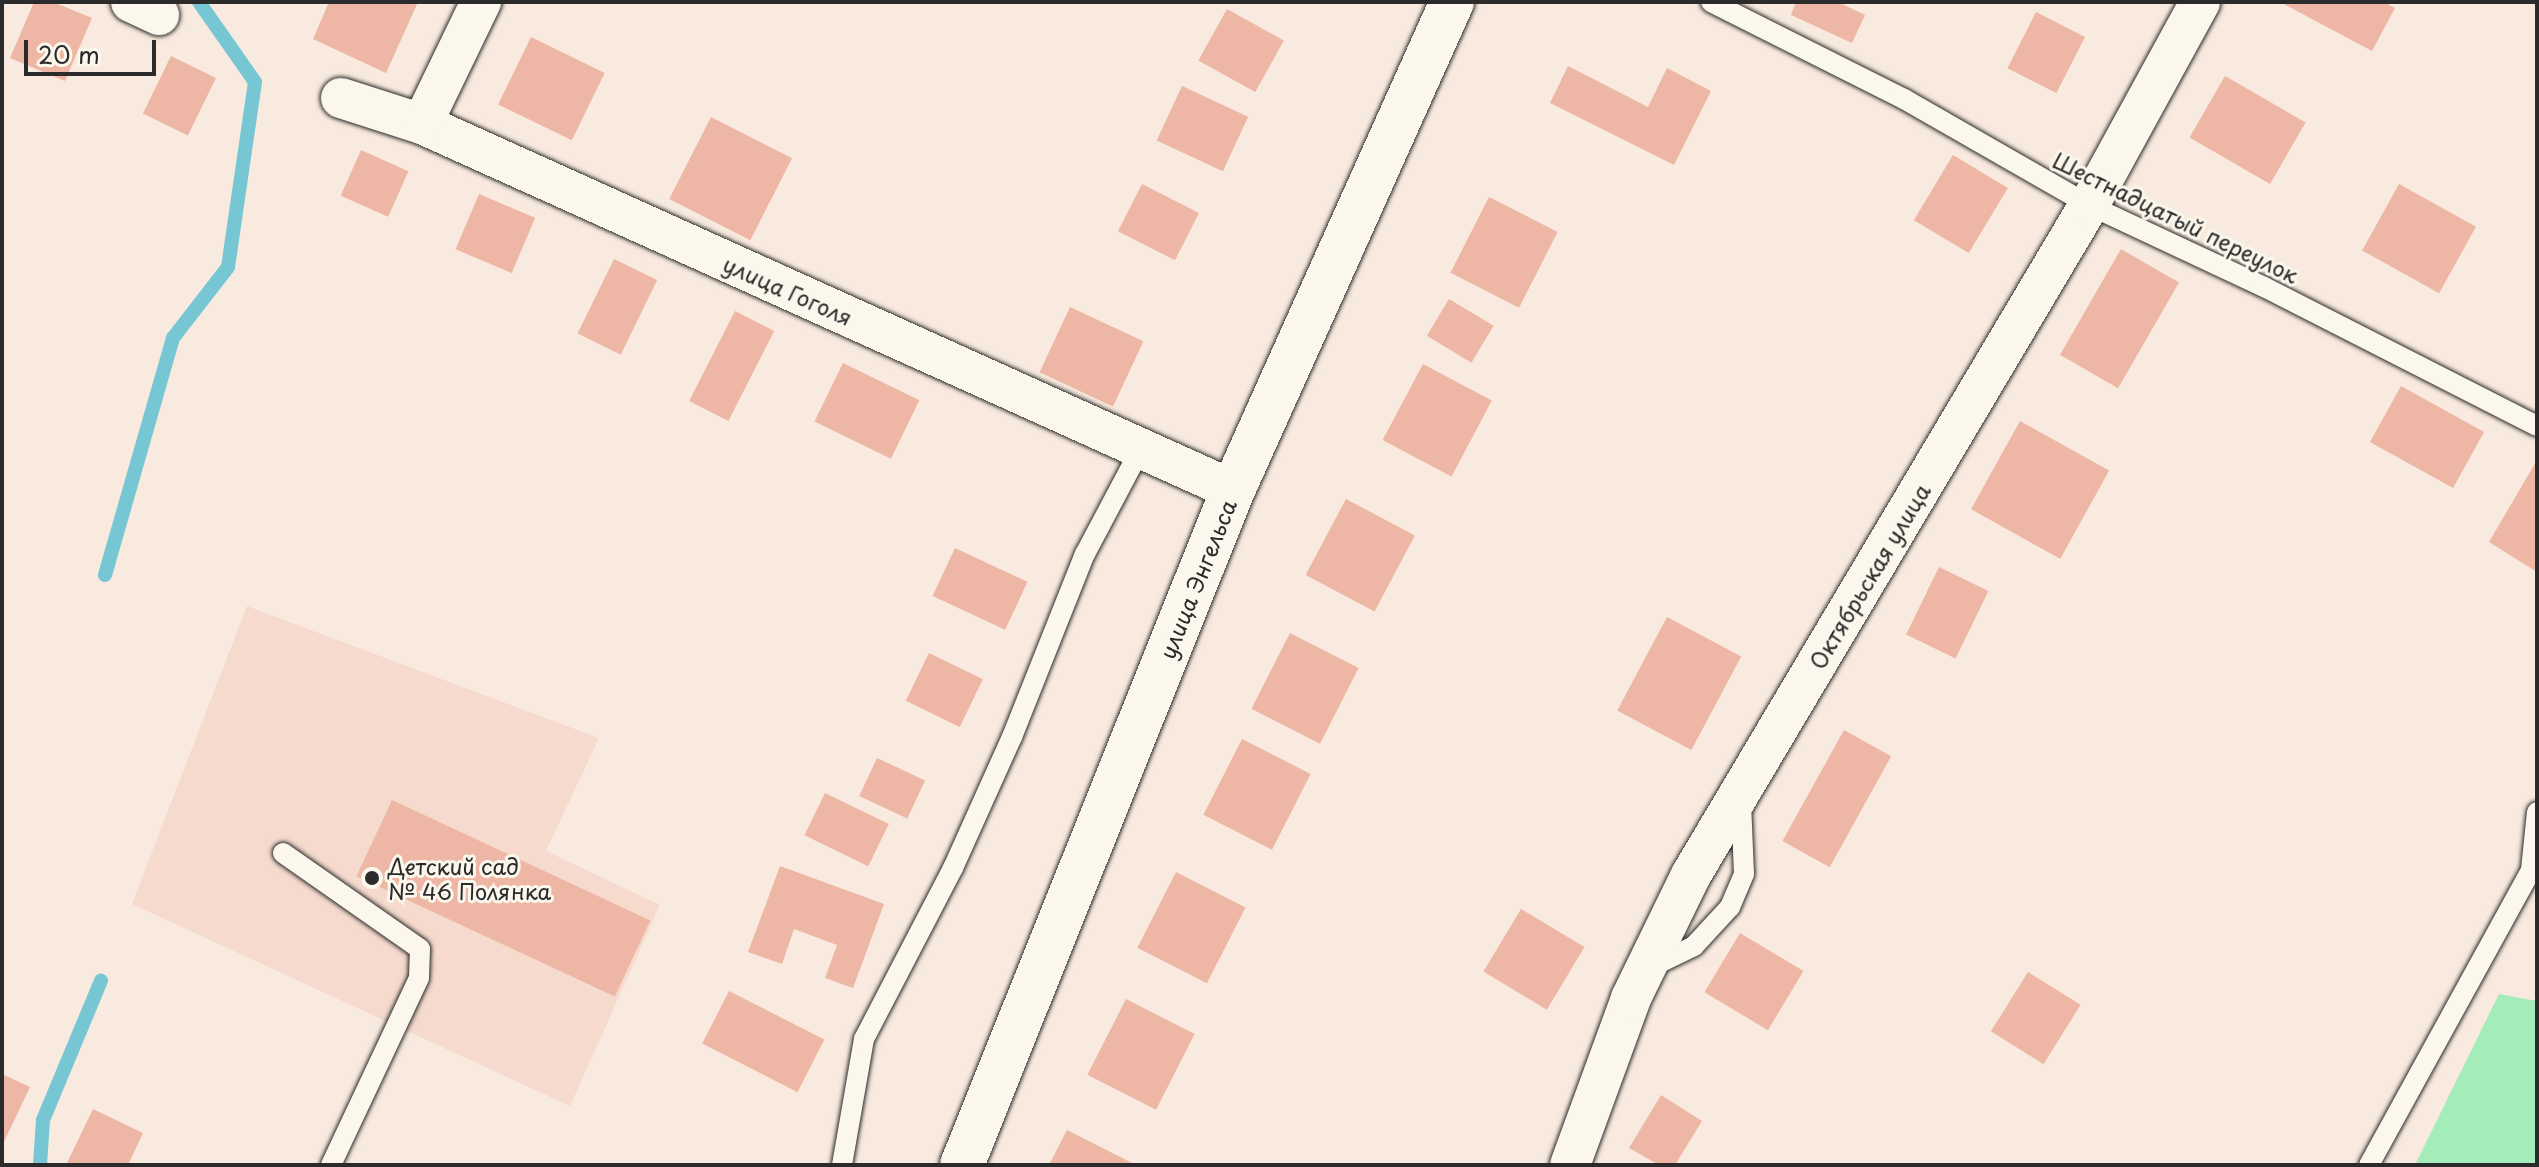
<!DOCTYPE html>
<meta charset="utf-8">
<style>
body{margin:0}
#map{position:relative;width:2539px;height:1167px;overflow:hidden;background:#f8eade;font-family:"Playpen Sans",sans-serif}
div>[style]{position:absolute}
.built>*{inset:0;background:#f5dacd}
.green>*{inset:0;background:#a4ecb9}
.stream>*{height:14px;margin:-7px;padding:0 7px;transform-origin:7px;border-radius:7px;background:#77c6d3}
.building>*{inset:0;background:#eeb6a4;transform-origin:0 0}
.roads{filter:drop-shadow(0 0 2px #2b2b2b) drop-shadow(0 0 2px #2b2b2b)}
.service>*{height:20px;margin:-10px;padding:0 10px;transform-origin:10px;border-radius:10px;background:#fbf7ec}
.minor>*{height:40px;margin:-20px;padding:0 20px;transform-origin:20px;border-radius:20px;background:#fbf7ec}
.tertiary>*{height:44px;margin:-22px;padding:0 22px;transform-origin:22px;border-radius:22px;background:#fbf7ec}
.dots>*{width:22px;height:22px;translate:-50% -50%;box-sizing:border-box;border:4px solid #fbf7ec;border-radius:50%}
span{translate:-50% -50%;white-space:nowrap;text-align:center;line-height:1.15;-webkit-text-stroke:6px #fbf7ec;paint-order:stroke}
.street-label{font-size:22px;color:#2b2b2b}
.poi-label{font-size:22px;color:#2b2b2b}
.left{translate:0 -50%;text-align:left}
.frame{position:absolute;inset:0;border:4px solid #2b2b2b;pointer-events:none}
.scale{position:absolute;left:24px;top:40px;width:132px;height:36px;box-sizing:border-box;border:4px solid #2b2b2b;border-top:0;padding-left:10px;font-size:24px;line-height:28px;white-space:nowrap;color:#2b2b2b;-webkit-text-stroke:6px #fbf7ec;paint-order:stroke}
</style>
<div id="map">
<div class="built">
<i style="clip-path:polygon(247px 606px,599px 738px,546px 851px,660px 905px,570px 1106px,132px 904px)"></i>
</div>
<div class="green">
<i style="clip-path:polygon(2499px 994px,2537px 1001px,2537px 1165px,2415px 1165px)"></i>
</div>
<div class="stream">
<i style="left:105px;top:575px;width:247px;rotate:-74deg"></i>
<i style="left:173px;top:338px;width:90px;rotate:-52.2deg"></i>
<i style="left:228px;top:267px;width:187px;rotate:-81.7deg"></i>
<i style="left:255px;top:82px;width:98px;rotate:-125deg"></i>
<i style="left:40px;top:1165px;width:45px;rotate:-86.2deg"></i>
<i style="left:43px;top:1120px;width:151px;rotate:-67.4deg"></i>
</div>
<div class="building">
<i style="clip-path:polygon(34px 2px,53px 2px,92px 18px,65px 81px,10px 58px)"></i>
<i style="clip-path:polygon(329px 2px,418px 2px,386px 73px,313px 39px)"></i>
<i style="clip-path:polygon(1796px 2px,1838px 2px,1865px 15px,1852px 43px,1791px 15px)"></i>
<i style="clip-path:polygon(2280px 2px,2384px 2px,2395px 8px,2372px 51px)"></i>
<i style="left:1227px;top:9px;width:65px;height:59px;rotate:29deg"></i>
<i style="left:2036px;top:12px;width:55px;height:63px;rotate:27deg"></i>
<i style="left:531px;top:37px;width:82px;height:75px;rotate:26deg"></i>
<i style="left:171px;top:56px;width:50px;height:64px;rotate:26deg"></i>
<i style="clip-path:polygon(1568px 66px,1648px 107px,1667px 68px,1711px 91px,1674px 165px,1550px 103px)"></i>
<i style="left:2225px;top:76px;width:93px;height:71px;rotate:30deg"></i>
<i style="left:1182px;top:86px;width:73px;height:60px;rotate:25deg"></i>
<i style="left:711px;top:117px;width:91px;height:92px;rotate:27deg"></i>
<i style="left:361px;top:150px;width:52px;height:50px;rotate:24deg"></i>
<i style="left:1953px;top:155px;width:64px;height:76px;rotate:31deg"></i>
<i style="left:1142px;top:184px;width:64px;height:53px;rotate:27deg"></i>
<i style="left:2399px;top:184px;width:88px;height:76px;rotate:29deg"></i>
<i style="left:479px;top:194px;width:61px;height:60px;rotate:23deg"></i>
<i style="left:1489px;top:197px;width:77px;height:85px;rotate:27deg"></i>
<i style="left:2121px;top:249px;width:67px;height:122px;rotate:30deg"></i>
<i style="left:614px;top:259px;width:48px;height:83px;rotate:26deg"></i>
<i style="left:1449px;top:299px;width:52px;height:43px;rotate:31deg"></i>
<i style="left:1070px;top:307px;width:81px;height:72px;rotate:25deg"></i>
<i style="left:735px;top:311px;width:44px;height:101px;rotate:27deg"></i>
<i style="left:843px;top:363px;width:85px;height:65px;rotate:26deg"></i>
<i style="left:1423px;top:364px;width:78px;height:86px;rotate:28deg"></i>
<i style="left:2401px;top:386px;width:95px;height:64px;rotate:29deg"></i>
<i style="left:2020px;top:421px;width:102px;height:101px;rotate:29deg"></i>
<i style="clip-path:polygon(2537px 460px,2537px 572px,2489px 542px)"></i>
<i style="left:1346px;top:499px;width:78px;height:86px;rotate:28deg"></i>
<i style="left:955px;top:548px;width:80px;height:53px;rotate:25deg"></i>
<i style="left:1939px;top:567px;width:55px;height:75px;rotate:26deg"></i>
<i style="left:1667px;top:617px;width:84px;height:106px;rotate:28deg"></i>
<i style="left:1290px;top:633px;width:77px;height:85px;rotate:27deg"></i>
<i style="left:929px;top:653px;width:60px;height:53px;rotate:26deg"></i>
<i style="left:1844px;top:730px;width:54px;height:127px;rotate:29deg"></i>
<i style="left:1242px;top:739px;width:77px;height:85px;rotate:27deg"></i>
<i style="left:877px;top:758px;width:53px;height:42px;rotate:25deg"></i>
<i style="left:825px;top:793px;width:71px;height:47px;rotate:26deg"></i>
<i style="left:392px;top:800px;width:285px;height:84px;rotate:25deg"></i>
<i style="clip-path:polygon(780px 866px,884px 904px,853px 988px,825px 978px,837px 945px,794px 929px,782px 964px,748px 952px)"></i>
<i style="left:1176px;top:872px;width:78px;height:85px;rotate:27deg"></i>
<i style="left:1521px;top:909px;width:74px;height:73px;rotate:31deg"></i>
<i style="left:1740px;top:933px;width:74px;height:69px;rotate:31deg"></i>
<i style="left:2028px;top:972px;width:62px;height:70px;rotate:32deg"></i>
<i style="left:729px;top:991px;width:107px;height:59px;rotate:27deg"></i>
<i style="left:1126px;top:999px;width:77px;height:85px;rotate:27deg"></i>
<i style="clip-path:polygon(2px 1074px,30px 1087px,2px 1146px)"></i>
<i style="clip-path:polygon(1661px 1095px,1702px 1121px,1675px 1165px,1659px 1165px,1629px 1148px)"></i>
<i style="clip-path:polygon(93px 1109px,143px 1133px,128px 1165px,66px 1165px)"></i>
<i style="clip-path:polygon(1067px 1130px,1136px 1165px,1049px 1165px)"></i>
</div>
<div class="roads">
<div class="service">
<i style="left:1711px;top:2px;width:216px;rotate:26.7deg"></i>
<i style="left:1904px;top:99px;width:213px;rotate:29.8deg"></i>
<i style="left:2089px;top:205px;width:193px;rotate:25.1deg"></i>
<i style="left:2264px;top:287px;width:306px;rotate:27deg"></i>
<i style="left:283px;top:853px;width:167px;rotate:35deg"></i>
<i style="left:420px;top:949px;width:29px;rotate:92deg"></i>
<i style="left:419px;top:978px;width:207px;rotate:115.2deg"></i>
<i style="left:1651px;top:967px;width:48px;rotate:-26deg"></i>
<i style="left:1694px;top:946px;width:53px;rotate:-47.3deg"></i>
<i style="left:1730px;top:907px;width:36px;rotate:-67deg"></i>
<i style="left:1744px;top:874px;width:71px;rotate:-92.4deg"></i>
<i style="left:842px;top:1165px;width:128px;rotate:-80.1deg"></i>
<i style="left:864px;top:1039px;width:193px;rotate:-62.5deg"></i>
<i style="left:953px;top:868px;width:144px;rotate:-65.8deg"></i>
<i style="left:1012px;top:737px;width:197px;rotate:-68.3deg"></i>
<i style="left:1085px;top:554px;width:118px;rotate:-62.1deg"></i>
<i style="left:2369px;top:1165px;width:337px;rotate:-61.2deg"></i>
<i style="left:2531px;top:870px;width:58px;rotate:-84.1deg"></i>
</div>
<div class="minor">
<i style="left:131px;top:2px;width:31px;rotate:25deg"></i>
<i style="left:341px;top:98px;width:85px;rotate:17.8deg"></i>
<i style="left:422px;top:124px;width:890px;rotate:24.29deg"></i>
<i style="left:422px;top:124px;width:136px;rotate:-64.2deg"></i>
<i style="left:1570px;top:1165px;width:178px;rotate:-69.9deg"></i>
<i style="left:1631px;top:998px;width:137px;rotate:-64deg"></i>
<i style="left:1691px;top:875px;width:779px;rotate:-59.29deg"></i>
<i style="left:2089px;top:205px;width:231px;rotate:-61.3deg"></i>
</div>
<div class="tertiary">
<i style="left:962px;top:1165px;width:727px;rotate:-68.13deg"></i>
<i style="left:1233px;top:490px;width:535px;rotate:-65.83deg"></i>
</div>
</div>
<div class="dots">
<i style="left:372px;top:878px;background:#2b2b2b"></i>
</div>
<div class="street-label">
<span style="left:2176px;top:217px;rotate:26deg">Шестнадцатый переулок</span>
<span style="left:788px;top:290px;rotate:24deg">улица Гоголя</span>
<span style="left:1869px;top:576px;rotate:-59deg">Октябрьская улица</span>
<span style="left:1197px;top:579px;rotate:-68deg">улица Энгельса</span>
</div>
<div class="poi-label">
<span class="left" style="left:388px;top:878px">Детский сад<br>№ 46 Полянка</span>
</div>
<div class="frame"></div>
<div class="scale">20 m</div>
</div>
